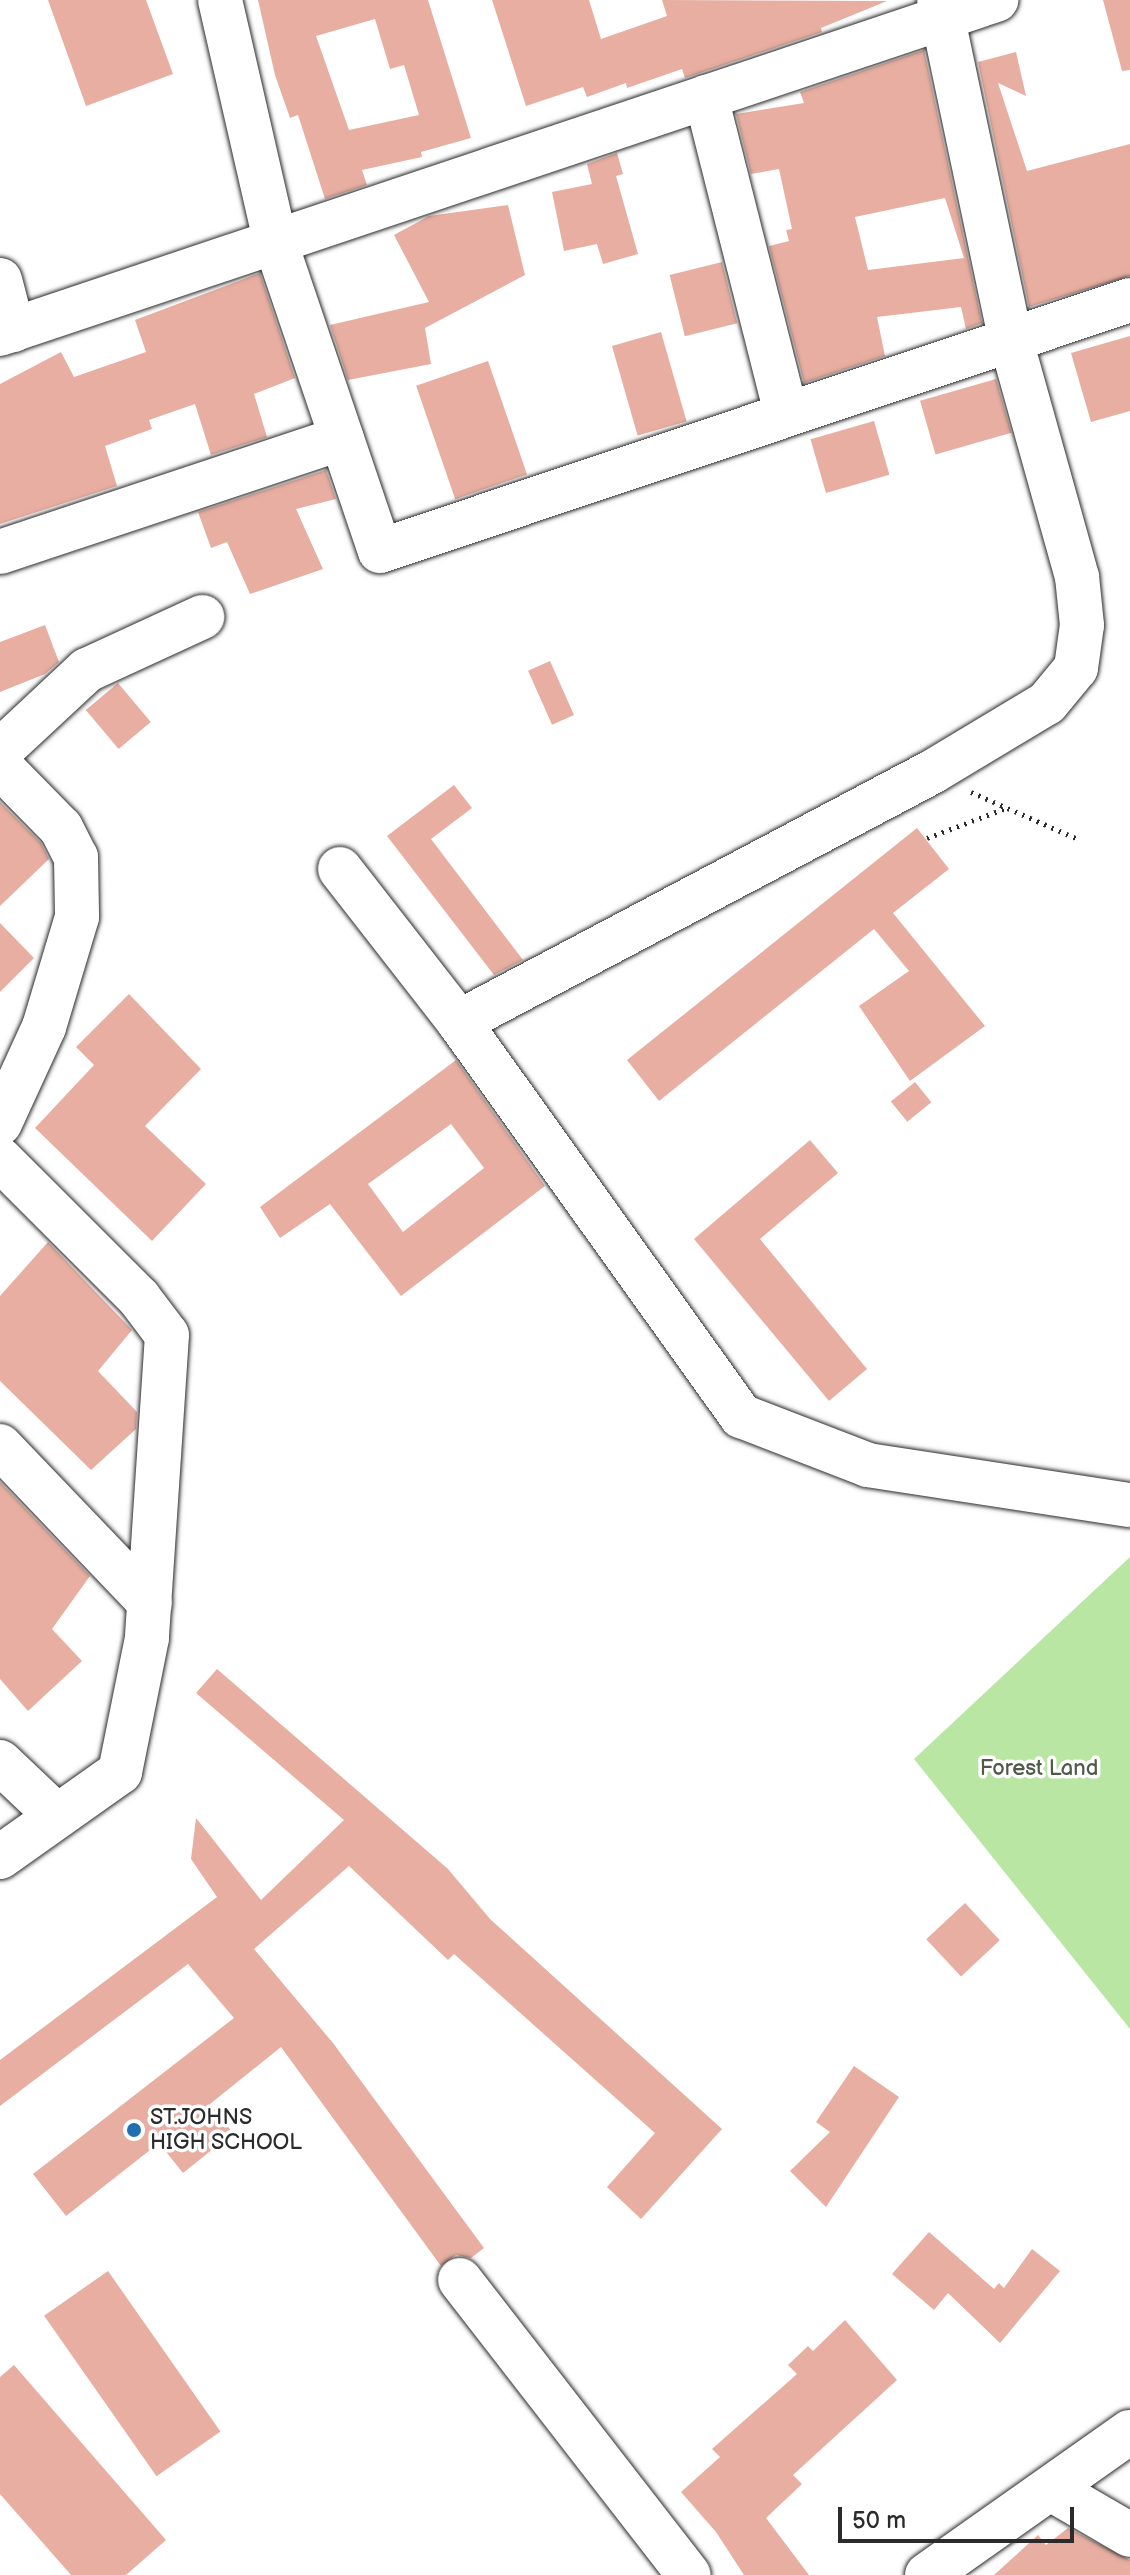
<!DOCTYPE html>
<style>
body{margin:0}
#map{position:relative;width:1130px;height:2575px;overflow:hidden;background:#fff;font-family:"Balsamiq Sans",sans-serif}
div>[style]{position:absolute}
.green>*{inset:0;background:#bae6a3}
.building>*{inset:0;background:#e7aea1;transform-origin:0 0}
.path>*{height:5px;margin-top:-2.5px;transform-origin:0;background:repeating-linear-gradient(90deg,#2b2b2b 0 2px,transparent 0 8px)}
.roads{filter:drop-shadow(0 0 2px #2b2b2b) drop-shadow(0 0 2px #2b2b2b)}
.minor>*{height:44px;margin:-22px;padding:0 22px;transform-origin:22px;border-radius:22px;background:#fff}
.dots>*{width:22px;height:22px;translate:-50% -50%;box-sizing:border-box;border:4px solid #fff;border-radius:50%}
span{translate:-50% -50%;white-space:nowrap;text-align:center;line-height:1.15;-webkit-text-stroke:7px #fff;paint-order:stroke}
.park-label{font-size:22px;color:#4f5a49}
.poi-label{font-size:22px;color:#2b2b2b}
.left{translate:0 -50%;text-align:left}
.scale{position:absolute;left:838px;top:2507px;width:236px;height:36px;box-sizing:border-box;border:4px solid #2b2b2b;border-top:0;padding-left:10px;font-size:24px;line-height:28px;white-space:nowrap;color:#2b2b2b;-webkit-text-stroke:6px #fff;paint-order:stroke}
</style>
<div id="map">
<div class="green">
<i style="clip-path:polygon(1130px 1557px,1130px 2029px,914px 1759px)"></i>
</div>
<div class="building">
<i style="clip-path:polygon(48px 0,146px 0,173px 74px,86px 106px)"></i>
<i style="clip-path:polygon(evenodd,258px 0,428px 0,471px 138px,421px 152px,422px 157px,362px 170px,367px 185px,325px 199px,298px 115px,290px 118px,275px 75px,258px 0,375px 19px,390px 69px,404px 65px,419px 115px,349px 130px,316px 36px,375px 19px)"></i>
<i style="clip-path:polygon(492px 0,589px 0,601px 39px,667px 16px,662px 0,887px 1px,821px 28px,822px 32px,685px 78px,682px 69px,627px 88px,626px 83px,587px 97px,583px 87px,526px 106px)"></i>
<i style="clip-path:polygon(1103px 0,1130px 0,1130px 70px,1122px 71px)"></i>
<i style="clip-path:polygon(evenodd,924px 50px,982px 323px,966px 329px,961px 307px,877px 317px,885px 356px,804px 383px,769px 246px,789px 241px,786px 230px,792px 229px,779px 169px,751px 174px,736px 114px,804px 103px,800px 92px,924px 50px,945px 198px,964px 258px,868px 270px,855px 217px,945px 198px)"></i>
<i style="clip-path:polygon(1016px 52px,1026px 96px,998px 83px,1027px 171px,1130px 144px,1130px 276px,1029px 307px,978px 62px)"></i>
<i style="clip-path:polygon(617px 153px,623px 174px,616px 176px,638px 254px,603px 264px,597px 244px,564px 251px,552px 192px,592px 184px,587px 164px)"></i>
<i style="clip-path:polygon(508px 205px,525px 275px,425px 328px,431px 364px,348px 380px,330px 325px,429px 302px,394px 235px,429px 216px)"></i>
<i style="left:722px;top:262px;width:63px;height:54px;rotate:76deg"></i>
<i style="clip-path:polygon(260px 273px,295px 378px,254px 394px,267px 437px,211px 455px,195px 404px,149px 420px,152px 429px,105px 446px,117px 486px,0 524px,0 384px,61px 352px,74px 377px,146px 352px,135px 320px)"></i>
<i style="left:661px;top:332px;width:93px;height:51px;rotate:74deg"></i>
<i style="clip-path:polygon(1130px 336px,1130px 411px,1091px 422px,1071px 353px)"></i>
<i style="left:488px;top:361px;width:120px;height:76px;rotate:71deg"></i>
<i style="left:996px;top:379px;width:56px;height:79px;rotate:74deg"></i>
<i style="left:874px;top:421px;width:56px;height:66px;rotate:74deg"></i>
<i style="clip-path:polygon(326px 470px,336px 499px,296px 509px,323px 569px,250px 594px,227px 542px,211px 548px,198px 512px)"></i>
<i style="clip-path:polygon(45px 625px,59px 662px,45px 674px,0 692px,0 642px)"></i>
<i style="left:550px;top:661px;width:59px;height:24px;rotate:66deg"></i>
<i style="left:118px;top:683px;width:51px;height:42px;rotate:50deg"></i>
<i style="clip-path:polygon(454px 785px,472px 808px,431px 839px,523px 960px,494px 975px,387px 836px)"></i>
<i style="clip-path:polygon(0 802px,41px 843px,49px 859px,0 906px)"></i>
<i style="clip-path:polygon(917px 828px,949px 869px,893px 913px,985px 1026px,910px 1081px,859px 1006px,909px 971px,874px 929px,659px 1101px,627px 1060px)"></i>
<i style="clip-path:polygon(0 923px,34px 958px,0 992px)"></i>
<i style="clip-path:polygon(129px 994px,201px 1069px,145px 1126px,206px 1184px,152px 1241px,35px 1128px,94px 1065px,76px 1047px)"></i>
<i style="clip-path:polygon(evenodd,456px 1060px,545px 1186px,401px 1296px,330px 1204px,280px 1238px,260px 1207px,456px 1060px,451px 1124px,484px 1168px,403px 1232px,368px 1184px,451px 1124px)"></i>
<i style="left:915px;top:1082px;width:26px;height:31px;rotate:51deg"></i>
<i style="clip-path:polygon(810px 1140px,838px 1173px,760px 1239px,867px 1369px,829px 1401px,694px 1239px)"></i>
<i style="clip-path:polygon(48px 1242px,132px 1330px,98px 1371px,137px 1412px,136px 1429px,91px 1470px,0 1381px,0 1296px)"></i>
<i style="clip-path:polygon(0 1482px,90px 1576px,52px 1629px,82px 1661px,28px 1711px,0 1679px)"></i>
<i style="clip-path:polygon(217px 1669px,448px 1869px,490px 1919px,722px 2129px,641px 2219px,607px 2187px,655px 2133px,454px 1954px,448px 1960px,349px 1866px,254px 1949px,333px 2043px,484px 2248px,471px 2258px,456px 2255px,441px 2266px,281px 2047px,210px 2104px,233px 2133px,183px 2173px,159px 2143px,66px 2216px,33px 2174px,234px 2018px,188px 1964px,0 2106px,0 2060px,217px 1897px,191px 1859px,196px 1818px,261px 1900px,344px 1820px,196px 1693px)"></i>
<i style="left:965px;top:1903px;width:51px;height:53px;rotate:47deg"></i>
<i style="clip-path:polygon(854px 2066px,899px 2097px,826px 2207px,790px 2171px,830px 2132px,816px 2122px)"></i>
<i style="clip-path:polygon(929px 2232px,994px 2289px,999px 2283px,1004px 2288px,1032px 2249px,1060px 2271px,1000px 2343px,948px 2293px,934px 2310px,892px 2274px)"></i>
<i style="left:108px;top:2271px;width:196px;height:78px;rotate:55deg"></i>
<i style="clip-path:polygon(845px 2320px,897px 2380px,793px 2475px,802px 2484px,766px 2518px,809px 2575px,744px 2575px,716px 2532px,681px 2492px,720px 2457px,712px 2449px,797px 2374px,788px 2365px,808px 2346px,813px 2351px)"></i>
<i style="clip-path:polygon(14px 2365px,166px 2540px,126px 2575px,71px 2575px,0 2494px,0 2377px)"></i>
<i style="clip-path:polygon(1068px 2528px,1130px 2560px,1130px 2575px,994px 2575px,1038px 2535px,1046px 2545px)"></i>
</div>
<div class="path">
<i style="left:971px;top:792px;width:115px;rotate:23.7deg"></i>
<i style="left:927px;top:838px;width:85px;rotate:-20.8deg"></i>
</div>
<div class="roads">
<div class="minor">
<i style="left:220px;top:0;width:247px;rotate:77.1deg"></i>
<i style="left:275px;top:241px;width:327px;rotate:71.3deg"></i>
<i style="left:380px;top:551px;width:791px;rotate:-18.5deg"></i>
<i style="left:706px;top:97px;width:326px;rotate:75.8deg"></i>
<i style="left:0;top:280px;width:52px;rotate:75.4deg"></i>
<i style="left:0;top:334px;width:1051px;rotate:-18.54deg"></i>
<i style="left:0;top:552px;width:360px;rotate:-18.4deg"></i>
<i style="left:0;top:751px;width:119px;rotate:-43deg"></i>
<i style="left:87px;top:670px;width:127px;rotate:-24.7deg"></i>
<i style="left:0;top:766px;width:87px;rotate:45.5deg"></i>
<i style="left:61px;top:828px;width:33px;rotate:63deg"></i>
<i style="left:76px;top:857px;width:60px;rotate:89deg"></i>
<i style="left:77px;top:917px;width:115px;rotate:106.7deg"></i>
<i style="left:44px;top:1027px;width:106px;rotate:114.6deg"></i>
<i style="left:340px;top:869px;width:194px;rotate:52.1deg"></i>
<i style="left:459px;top:1022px;width:485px;rotate:54.4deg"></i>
<i style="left:741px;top:1416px;width:136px;rotate:21.1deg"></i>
<i style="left:868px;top:1465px;width:265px;rotate:8.7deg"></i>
<i style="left:459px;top:1022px;width:535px;rotate:-27.86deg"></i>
<i style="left:932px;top:772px;width:134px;rotate:-31deg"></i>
<i style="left:1047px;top:703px;width:45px;rotate:-50.4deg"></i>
<i style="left:1076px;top:668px;width:43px;rotate:-82.1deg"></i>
<i style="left:1082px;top:625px;width:48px;rotate:-95.9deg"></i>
<i style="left:1077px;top:577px;width:249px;rotate:-105.6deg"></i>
<i style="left:1010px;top:337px;width:344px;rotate:-101.9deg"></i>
<i style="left:0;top:1159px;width:197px;rotate:45deg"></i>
<i style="left:139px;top:1298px;width:46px;rotate:52.9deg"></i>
<i style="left:167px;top:1335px;width:304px;rotate:93.8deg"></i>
<i style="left:147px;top:1638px;width:137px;rotate:101.4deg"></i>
<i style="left:120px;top:1772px;width:147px;rotate:144.7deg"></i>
<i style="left:0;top:1446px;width:217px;rotate:46.3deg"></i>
<i style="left:0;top:1762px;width:77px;rotate:43.4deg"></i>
<i style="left:460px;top:2280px;width:373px;rotate:52.2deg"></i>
<i style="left:1051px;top:2489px;width:91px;rotate:30.2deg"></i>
<i style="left:927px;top:2575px;width:248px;rotate:-35.2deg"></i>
</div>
</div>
<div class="dots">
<i style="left:134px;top:2130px;background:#1f6fb2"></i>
</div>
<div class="park-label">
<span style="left:1039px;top:1769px">Forest Land</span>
</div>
<div class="poi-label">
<span class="left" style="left:150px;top:2130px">ST.JOHNS<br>HIGH SCHOOL</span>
</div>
<div class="scale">50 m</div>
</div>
